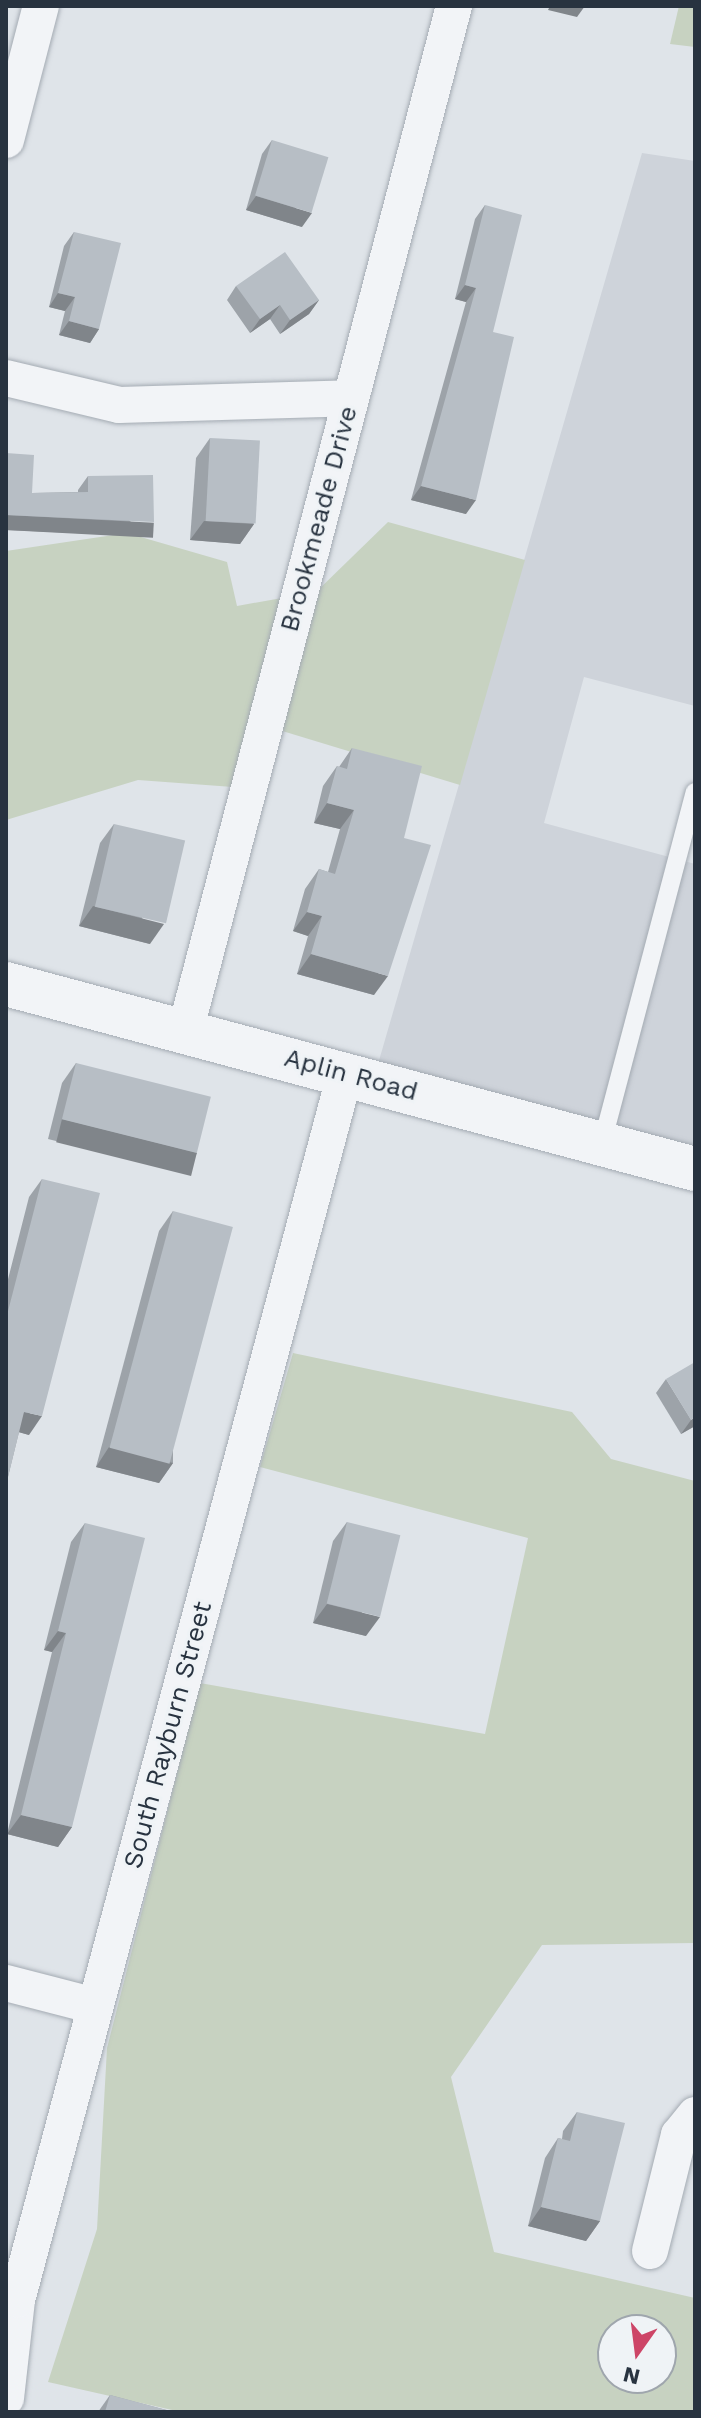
<!DOCTYPE html>
<style>
body{margin:0}
#map{position:relative;width:701px;height:2418px;overflow:hidden;background:#dfe4e9;font-family:"Work Sans",sans-serif}
div>[style]{position:absolute}
.built>*{inset:0;background:#ced3da}
.green>*{inset:0;background:#c7d2c1}
.roads{filter:drop-shadow(0 0 2px #a4abb3) drop-shadow(0 0 2px #a4abb3)}
.service>*{height:18px;margin:-9px;padding:0 9px;transform-origin:9px;border-radius:9px;background:#f2f4f7}
.minor>*{height:36px;margin:-18px;padding:0 18px;transform-origin:18px;border-radius:18px;background:#f2f4f7}
.tertiary>*{height:44px;margin:-22px;padding:0 22px;transform-origin:22px;border-radius:22px;background:#f2f4f7}
.wall>*{inset:0;background:#9da3a9}
.shaded-wall>*{inset:0;background:#80858a;transform-origin:0 0}
.building>*{inset:0;background:#b7bec5;transform-origin:0 0}
span{translate:-50% -50%;white-space:nowrap;text-align:center;line-height:1.15;-webkit-text-stroke:6px #eff3f6;paint-order:stroke}
.street-label{font-size:26px;color:#283340}
.frame{position:absolute;inset:0;border:8px solid #283340;pointer-events:none}
.north{position:absolute;left:597px;top:2314px;width:80px;height:80px;box-sizing:border-box;background:#eff3f6;border:2px solid #9fa6ad;border-radius:50%;rotate:194deg;font-size:22px;font-weight:700;line-height:32px;text-align:center;color:#283340}
.north::after{content:'';display:block;margin:auto;width:28px;height:36px;background:#cd4567;clip-path:polygon(50% 0,100% 100%,50% 72%,0 100%)}
</style>
<div id="map">
<div class="built">
<i style="clip-path:polygon(642px 153px,695px 161px,695px 706px,584px 677px,544px 823px,695px 864px,695px 1151px,378px 1064px)"></i>
</div>
<div class="green">
<i style="clip-path:polygon(679px 6px,695px 6px,695px 47px,670px 44px)"></i>
<i style="clip-path:polygon(388px 522px,525px 560px,460px 785px,279px 730px,315px 593px)"></i>
<i style="clip-path:polygon(127px 533px,227px 562px,237px 606px,282px 598px,233px 787px,138px 780px,6px 820px,6px 551px)"></i>
<i style="clip-path:polygon(evenodd,293px 1353px,572px 1412px,611px 1459px,695px 1481px,695px 1943px,542px 1945px,451px 2077px,494px 2252px,695px 2298px,695px 2412px,181px 2412px,48px 2382px,97px 2229px,107px 2048px,200px 1683px,485px 1734px,528px 1538px,260px 1467px,293px 1353px,613px 2330px,661px 2330px,661px 2378px,613px 2378px,613px 2330px)"></i>
</div>
<div class="roads">
<div class="service">
<i style="left:602px;top:1143px;width:363px;rotate:-75.2deg"></i>
</div>
<div class="minor">
<i style="left:6px;top:140px;width:138px;rotate:-75.4deg"></i>
<i style="left:6px;top:378px;width:116px;rotate:13.4deg"></i>
<i style="left:119px;top:405px;width:231px;rotate:-1.7deg"></i>
<i style="left:185px;top:1032px;width:1061px;rotate:-75.31deg"></i>
<i style="left:6px;top:1983px;width:92px;rotate:14.5deg"></i>
<i style="left:650px;top:2251px;width:120px;rotate:-76deg"></i>
<i style="left:679px;top:2135px;width:26px;rotate:-51deg"></i>
<i style="left:6px;top:2398px;width:99px;rotate:-83.6deg"></i>
<i style="left:17px;top:2300px;width:1269px;rotate:-75.02deg"></i>
</div>
<div class="tertiary">
<i style="left:6px;top:984px;width:713px;rotate:15.03deg"></i>
</div>
</div>
<div class="wall">
<i style="clip-path:polygon(272px 140px,302px 227px,246px 210px,262px 154px)"></i>
<i style="clip-path:polygon(485px 205px,493px 332px,466px 514px,411px 500px,466px 302px,455px 299px,475px 219px)"></i>
<i style="clip-path:polygon(74px 232px,99px 329px,90px 343px,59px 335px,65px 311px,49px 307px,64px 246px)"></i>
<i style="clip-path:polygon(236px 286px,319px 300px,309px 314px,280px 334px,270px 319px,250px 333px,227px 300px)"></i>
<i style="clip-path:polygon(210px 438px,254px 524px,240px 544px,190px 540px,196px 458px)"></i>
<i style="clip-path:polygon(6px 453px,32px 493px,78px 492px,78px 490px,88px 476px,144px 536px,6px 530px)"></i>
<i style="clip-path:polygon(352px 748px,404px 838px,374px 995px,297px 974px,308px 936px,293px 931px,305px 889px,319px 869px,328px 872px,340px 829px,314px 823px,323px 786px,337px 766px,339px 767px)"></i>
<i style="clip-path:polygon(114px 824px,150px 944px,79px 926px,100px 843px)"></i>
<i style="clip-path:polygon(76px 1063px,197px 1153px,184px 1173px,48px 1139px,62px 1083px)"></i>
<i style="clip-path:polygon(42px 1179px,29px 1435px,19px 1432px,6px 1485px,6px 1287px,29px 1197px)"></i>
<i style="clip-path:polygon(173px 1211px,173px 1463px,159px 1483px,96px 1467px,159px 1231px)"></i>
<i style="clip-path:polygon(666px 1379px,695px 1426px,681px 1434px,656px 1393px)"></i>
<i style="clip-path:polygon(347px 1522px,366px 1636px,313px 1623px,333px 1541px)"></i>
<i style="clip-path:polygon(85px 1523px,72px 1827px,58px 1847px,7px 1834px,52px 1652px,44px 1650px,71px 1542px)"></i>
<i style="clip-path:polygon(577px 2112px,600px 2221px,586px 2241px,528px 2226px,545px 2158px,558px 2138px,562px 2139px,563px 2131px)"></i>
<i style="clip-path:polygon(110px 2395px,174px 2412px,98px 2412px)"></i>
</div>
<div class="shaded-wall">
<i style="clip-path:polygon(550px 6px,585px 6px,577px 17px,548px 10px)"></i>
<i style="clip-path:polygon(256px 196px,312px 213px,302px 227px,246px 210px)"></i>
<i style="clip-path:polygon(465px 285px,476px 288px,466px 302px,455px 299px)"></i>
<i style="clip-path:polygon(58px 293px,75px 297px,65px 311px,49px 307px)"></i>
<i style="clip-path:polygon(319px 300px,309px 314px,280px 334px,290px 320px)"></i>
<i style="clip-path:polygon(280px 305px,270px 319px,250px 333px,260px 319px)"></i>
<i style="clip-path:polygon(69px 321px,99px 329px,90px 343px,59px 335px)"></i>
<i style="clip-path:polygon(421px 486px,476px 500px,466px 514px,411px 500px)"></i>
<i style="left:6px;top:515px;width:148px;height:15px;rotate:3deg"></i>
<i style="clip-path:polygon(204px 521px,254px 524px,240px 544px,190px 540px)"></i>
<i style="clip-path:polygon(327px 803px,354px 810px,340px 829px,314px 823px)"></i>
<i style="clip-path:polygon(93px 906px,164px 924px,150px 944px,79px 926px)"></i>
<i style="clip-path:polygon(307px 912px,322px 916px,308px 936px,293px 931px)"></i>
<i style="clip-path:polygon(311px 954px,388px 976px,374px 995px,297px 974px)"></i>
<i style="left:62px;top:1119px;width:139px;height:24px;rotate:14deg"></i>
<i style="clip-path:polygon(24px 1412px,42px 1416px,29px 1435px,11px 1430px)"></i>
<i style="clip-path:polygon(695px 1417px,695px 1426px,681px 1434px,691px 1420px)"></i>
<i style="clip-path:polygon(109px 1447px,173px 1463px,159px 1483px,96px 1467px)"></i>
<i style="clip-path:polygon(327px 1604px,380px 1617px,366px 1636px,313px 1623px)"></i>
<i style="clip-path:polygon(58px 1631px,66px 1633px,52px 1652px,44px 1650px)"></i>
<i style="clip-path:polygon(21px 1815px,72px 1827px,58px 1847px,7px 1834px)"></i>
<i style="clip-path:polygon(541px 2207px,600px 2221px,586px 2241px,528px 2226px)"></i>
</div>
<div class="building">
<i style="left:272px;top:140px;width:59px;height:58px;rotate:17deg"></i>
<i style="clip-path:polygon(485px 205px,522px 215px,493px 332px,514px 337px,476px 500px,421px 486px,476px 288px,465px 285px)"></i>
<i style="clip-path:polygon(74px 232px,121px 243px,99px 329px,69px 321px,75px 297px,58px 293px)"></i>
<i style="clip-path:polygon(285px 252px,319px 300px,290px 320px,280px 305px,260px 319px,236px 286px)"></i>
<i style="left:210px;top:438px;width:50px;height:83px;rotate:3deg"></i>
<i style="clip-path:polygon(6px 453px,34px 455px,32px 493px,88px 492px,88px 476px,153px 475px,154px 522px,6px 515px)"></i>
<i style="clip-path:polygon(352px 748px,422px 766px,404px 838px,431px 845px,388px 976px,311px 954px,322px 916px,307px 912px,319px 869px,335px 874px,354px 810px,327px 803px,337px 766px,347px 769px)"></i>
<i style="left:114px;top:824px;width:73px;height:85px;rotate:13deg"></i>
<i style="left:76px;top:1063px;width:139px;height:58px;rotate:14deg"></i>
<i style="clip-path:polygon(42px 1179px,100px 1193px,42px 1416px,24px 1412px,6px 1485px,6px 1319px)"></i>
<i style="left:173px;top:1211px;width:62px;height:245px;rotate:15deg"></i>
<i style="clip-path:polygon(695px 1362px,695px 1417px,691px 1420px,666px 1379px)"></i>
<i style="left:347px;top:1522px;width:55px;height:84px;rotate:14deg"></i>
<i style="clip-path:polygon(85px 1523px,145px 1538px,72px 1827px,21px 1815px,66px 1633px,58px 1631px)"></i>
<i style="clip-path:polygon(577px 2112px,625px 2123px,600px 2221px,541px 2207px,558px 2138px,570px 2141px)"></i>
<i style="clip-path:polygon(110px 2395px,174px 2412px,105px 2412px)"></i>
</div>
<div class="street-label">
<span style="left:319px;top:519px;rotate:-75deg">Brookmeade Drive</span>
<span style="left:351px;top:1075px;rotate:15deg">Aplin Road</span>
<span style="left:168px;top:1735px;rotate:-75deg">South Rayburn Street</span>
</div>
<div class="frame"></div>
<div class="north">N</div>
</div>
